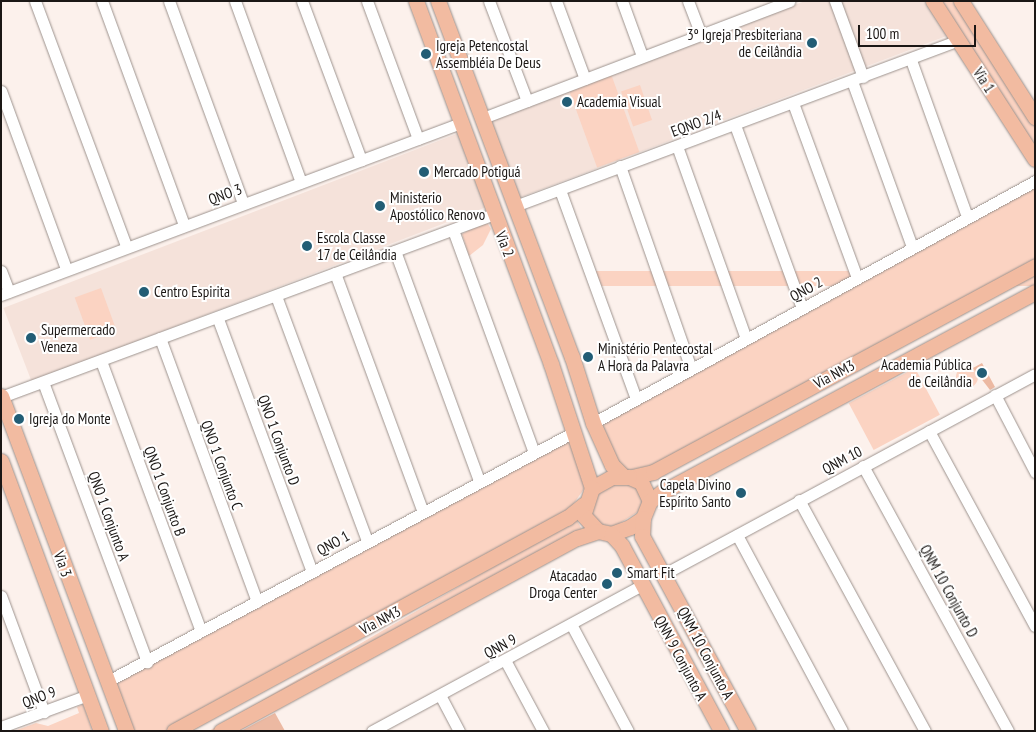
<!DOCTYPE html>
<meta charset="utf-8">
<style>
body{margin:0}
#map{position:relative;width:1036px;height:732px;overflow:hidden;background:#fcf1ec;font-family:"PT Sans Narrow",sans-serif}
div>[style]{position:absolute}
.built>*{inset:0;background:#f5e2da;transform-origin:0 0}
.green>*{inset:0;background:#fbd3c2;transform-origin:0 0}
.round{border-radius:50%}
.building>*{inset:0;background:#ecb9a2}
.roads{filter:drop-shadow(0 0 1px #9d938e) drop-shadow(0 0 1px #9d938e)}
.minor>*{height:11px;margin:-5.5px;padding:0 5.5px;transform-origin:5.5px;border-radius:5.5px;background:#fff}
.major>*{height:15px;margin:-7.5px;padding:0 7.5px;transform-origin:7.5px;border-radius:7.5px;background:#f2bba1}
.dots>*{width:14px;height:14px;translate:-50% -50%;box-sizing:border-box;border:2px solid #fff;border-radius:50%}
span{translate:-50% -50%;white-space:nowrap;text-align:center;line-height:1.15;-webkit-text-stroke:4px #fff;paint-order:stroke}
.poi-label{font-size:15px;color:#1b1715}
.right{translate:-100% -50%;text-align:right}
.left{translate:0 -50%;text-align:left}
.street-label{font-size:15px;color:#1b1715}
.frame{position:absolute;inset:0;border:2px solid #1b1715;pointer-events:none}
.scale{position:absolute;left:858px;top:25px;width:118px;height:22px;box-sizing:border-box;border:2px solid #1b1715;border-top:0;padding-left:6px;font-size:15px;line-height:18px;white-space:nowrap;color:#1b1715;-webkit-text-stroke:4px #fff;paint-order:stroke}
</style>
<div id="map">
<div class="built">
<i style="clip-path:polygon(805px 1px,927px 1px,949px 35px,516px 199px,488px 120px)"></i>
<i style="left:459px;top:133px;width:79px;height:488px;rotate:69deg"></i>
</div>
<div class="green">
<i style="clip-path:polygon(939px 1px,955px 1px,1035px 126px,1035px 150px)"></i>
<i style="left:611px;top:74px;width:83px;height:45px;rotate:70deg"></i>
<i style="left:640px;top:85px;width:37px;height:20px;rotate:71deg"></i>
<i style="clip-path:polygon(1035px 185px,1035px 261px,644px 472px,628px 471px,618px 465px,603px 426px,606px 422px)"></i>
<i style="clip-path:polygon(480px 224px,488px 224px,491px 229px,483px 245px,469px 256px,462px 234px)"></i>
<i style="left:1035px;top:271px;width:15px;height:439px;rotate:90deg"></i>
<i style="left:101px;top:288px;width:45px;height:28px;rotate:70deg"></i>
<i class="round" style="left:956px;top:366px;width:22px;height:22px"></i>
<i style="left:915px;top:368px;width:53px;height:75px;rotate:62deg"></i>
<i style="clip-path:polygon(575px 441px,584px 464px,584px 489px,567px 513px,165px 731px,130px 731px,114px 685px,560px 443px)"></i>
<i style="clip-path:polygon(615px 483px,635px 485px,644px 502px,639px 511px,614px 527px,593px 523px,589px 504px,596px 494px)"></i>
<i style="left:576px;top:519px;width:14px;height:447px;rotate:60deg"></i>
<i style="clip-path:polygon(83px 704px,92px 731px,14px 731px,36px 723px,48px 726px,79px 713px,77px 707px)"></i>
</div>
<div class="building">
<i style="clip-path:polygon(982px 363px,995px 387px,990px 390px,973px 368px)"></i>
<i style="clip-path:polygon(275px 713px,285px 731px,241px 731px)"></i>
</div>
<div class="roads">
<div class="minor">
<i style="left:35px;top:1px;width:261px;rotate:69.6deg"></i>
<i style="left:102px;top:1px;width:239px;rotate:69.9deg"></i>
<i style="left:169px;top:1px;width:215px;rotate:69.9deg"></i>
<i style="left:235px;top:1px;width:193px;rotate:70deg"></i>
<i style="left:302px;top:1px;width:170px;rotate:69.6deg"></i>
<i style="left:367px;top:1px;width:147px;rotate:69.7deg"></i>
<i style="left:489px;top:1px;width:107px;rotate:69.2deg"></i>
<i style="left:556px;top:1px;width:83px;rotate:69.6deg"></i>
<i style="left:622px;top:1px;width:59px;rotate:70deg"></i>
<i style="left:688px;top:1px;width:34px;rotate:69deg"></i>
<i style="left:835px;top:1px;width:81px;rotate:69.8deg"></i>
<i style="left:911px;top:60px;width:166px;rotate:70.3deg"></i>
<i style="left:852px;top:81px;width:177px;rotate:70.1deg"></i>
<i style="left:1px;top:91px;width:189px;rotate:69.9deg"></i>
<i style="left:793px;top:103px;width:186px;rotate:69.9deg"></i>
<i style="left:483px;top:118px;width:328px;rotate:-20.9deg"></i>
<i style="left:735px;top:125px;width:195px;rotate:69.9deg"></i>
<i style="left:677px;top:146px;width:205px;rotate:70.3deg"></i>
<i style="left:620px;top:166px;width:215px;rotate:70.7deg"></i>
<i style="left:560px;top:190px;width:222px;rotate:70deg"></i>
<i style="left:515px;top:206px;width:473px;rotate:-20.5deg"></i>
<i style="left:453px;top:230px;width:236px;rotate:70deg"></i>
<i style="left:395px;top:251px;width:245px;rotate:69.9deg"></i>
<i style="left:1px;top:271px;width:22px;rotate:69deg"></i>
<i style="left:335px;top:273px;width:255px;rotate:69.8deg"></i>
<i style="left:1px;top:295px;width:490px;rotate:-20.5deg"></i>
<i style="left:276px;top:296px;width:261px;rotate:69.6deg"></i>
<i style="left:218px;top:319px;width:270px;rotate:69.6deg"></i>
<i style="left:160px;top:338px;width:281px;rotate:69.8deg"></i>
<i style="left:101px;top:361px;width:288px;rotate:69.7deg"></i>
<i style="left:43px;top:382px;width:299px;rotate:69.6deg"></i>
<i style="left:995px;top:395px;width:87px;rotate:62.5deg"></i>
<i style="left:1px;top:397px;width:526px;rotate:-20.36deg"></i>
<i style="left:593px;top:423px;width:504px;rotate:-28.7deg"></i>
<i style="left:929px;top:431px;width:222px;rotate:61.5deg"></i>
<i style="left:863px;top:466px;width:302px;rotate:61.3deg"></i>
<i style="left:799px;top:500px;width:263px;rotate:61.4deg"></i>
<i style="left:737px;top:535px;width:222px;rotate:61.8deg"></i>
<i style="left:664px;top:574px;width:421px;rotate:-28.3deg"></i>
<i style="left:1px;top:596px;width:124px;rotate:69.7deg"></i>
<i style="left:571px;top:624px;width:121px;rotate:62deg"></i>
<i style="left:505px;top:660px;width:81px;rotate:61.8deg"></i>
<i style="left:108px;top:681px;width:528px;rotate:-28.12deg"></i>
<i style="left:440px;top:695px;width:41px;rotate:62.2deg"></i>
<i style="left:1px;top:727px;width:93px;rotate:-20.2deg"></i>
<i style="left:372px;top:731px;width:307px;rotate:-28.4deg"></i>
</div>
<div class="major">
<i style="left:416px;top:1px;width:387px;rotate:69.6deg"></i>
<i style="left:551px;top:364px;width:131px;rotate:71.7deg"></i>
<i style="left:438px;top:1px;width:380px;rotate:69.4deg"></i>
<i style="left:572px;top:357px;width:69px;rotate:72.3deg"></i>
<i style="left:593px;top:423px;width:46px;rotate:65.7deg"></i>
<i style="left:612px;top:465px;width:16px;rotate:45deg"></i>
<i style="left:933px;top:1px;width:188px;rotate:57.2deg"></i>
<i style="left:961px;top:1px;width:138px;rotate:57.5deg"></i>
<i style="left:1px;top:396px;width:358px;rotate:69.5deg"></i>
<i style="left:1px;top:461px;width:288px;rotate:69.7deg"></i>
<i style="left:632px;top:477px;width:22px;rotate:-13deg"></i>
<i style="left:653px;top:472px;width:434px;rotate:-28.3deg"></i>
<i style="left:650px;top:501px;width:21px;rotate:-115deg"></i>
<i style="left:641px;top:482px;width:13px;rotate:-157deg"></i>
<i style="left:629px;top:477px;width:17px;rotate:180deg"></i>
<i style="left:612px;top:477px;width:23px;rotate:151deg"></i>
<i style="left:592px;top:488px;width:28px;rotate:108deg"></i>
<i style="left:583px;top:515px;width:22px;rotate:47deg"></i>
<i style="left:598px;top:531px;width:13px;rotate:13deg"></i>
<i style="left:611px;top:534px;width:20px;rotate:-20deg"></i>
<i style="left:630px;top:527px;width:16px;rotate:-35deg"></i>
<i style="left:643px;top:518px;width:18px;rotate:-68deg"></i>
<i style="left:650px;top:501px;width:15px;rotate:-37deg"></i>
<i style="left:662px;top:492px;width:423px;rotate:-28.2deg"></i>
<i style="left:643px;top:518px;width:18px;rotate:93deg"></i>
<i style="left:642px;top:536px;width:222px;rotate:61.5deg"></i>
<i style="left:611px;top:534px;width:16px;rotate:47deg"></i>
<i style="left:622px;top:546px;width:210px;rotate:61.8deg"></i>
<i style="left:174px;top:731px;width:447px;rotate:-28.5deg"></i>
<i style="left:567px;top:518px;width:21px;rotate:-39deg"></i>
<i style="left:221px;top:731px;width:405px;rotate:-28.5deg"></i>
<i style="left:577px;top:538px;width:22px;rotate:-18deg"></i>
</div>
</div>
<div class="dots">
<i style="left:812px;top:43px;background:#225d75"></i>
<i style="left:426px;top:54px;background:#225d75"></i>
<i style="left:567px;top:102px;background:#225d75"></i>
<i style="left:424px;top:172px;background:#225d75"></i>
<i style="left:380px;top:206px;background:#225d75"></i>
<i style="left:307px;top:246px;background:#225d75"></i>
<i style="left:144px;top:292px;background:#225d75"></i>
<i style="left:31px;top:338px;background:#225d75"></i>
<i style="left:588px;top:357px;background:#225d75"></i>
<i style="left:982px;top:373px;background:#225d75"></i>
<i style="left:19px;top:419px;background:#225d75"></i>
<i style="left:741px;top:493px;background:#225d75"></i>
<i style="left:617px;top:573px;background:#225d75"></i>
<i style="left:607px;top:584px;background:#225d75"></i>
</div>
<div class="poi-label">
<span class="right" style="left:802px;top:43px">3º Igreja Presbiteriana<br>de Ceilândia</span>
<span class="left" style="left:436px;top:54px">Igreja Petencostal<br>Assembléia De Deus</span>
<span class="left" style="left:577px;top:102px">Academia Visual</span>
<span class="left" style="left:434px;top:172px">Mercado Potiguá</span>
<span class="left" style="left:390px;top:206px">Ministerio<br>Apostólico Renovo</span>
<span class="left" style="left:317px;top:246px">Escola Classe<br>17 de Ceilândia</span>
<span class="left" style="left:154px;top:292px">Centro Espirita</span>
<span class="left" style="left:41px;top:338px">Supermercado<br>Veneza</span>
<span class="left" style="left:598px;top:357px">Ministério Pentecostal<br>A Hora da Palavra</span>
<span class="right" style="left:972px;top:373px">Academia Pública<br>de Ceilândia</span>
<span class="left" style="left:29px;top:419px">Igreja do Monte</span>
<span class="right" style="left:731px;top:493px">Capela Divino<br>Espírito Santo</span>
<span class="left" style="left:627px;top:573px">Smart Fit</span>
<span class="right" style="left:597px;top:584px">Atacadao<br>Droga Center</span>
</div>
<div class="street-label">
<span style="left:984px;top:80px;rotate:57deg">Via 1</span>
<span style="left:696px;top:123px;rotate:-20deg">EQNO 2/4</span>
<span style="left:225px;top:194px;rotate:-20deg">QNO 3</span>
<span style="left:505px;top:244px;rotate:69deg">Via 2</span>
<span style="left:806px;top:289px;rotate:-29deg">QNO 2</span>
<span style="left:834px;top:374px;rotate:-28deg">Via NM3</span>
<span style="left:279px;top:440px;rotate:70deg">QNO 1 Conjunto D</span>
<span style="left:842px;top:460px;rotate:-28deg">QNM 10</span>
<span style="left:222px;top:465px;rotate:70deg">QNO 1 Conjunto C</span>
<span style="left:165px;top:491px;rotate:70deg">QNO 1 Conjunto B</span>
<span style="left:109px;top:516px;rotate:70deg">QNO 1 Conjunto A</span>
<span style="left:333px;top:543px;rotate:-29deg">QNO 1</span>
<span style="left:63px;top:564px;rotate:70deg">Via 3</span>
<span style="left:949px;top:591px;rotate:61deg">QNM 10 Conjunto D</span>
<span style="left:380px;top:620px;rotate:-28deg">Via NM3</span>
<span style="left:500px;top:646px;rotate:-28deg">QNN 9</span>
<span style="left:706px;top:653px;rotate:62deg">QNM 10 Conjunto A</span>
<span style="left:681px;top:658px;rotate:62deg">QNN 9 Conjunto A</span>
<span style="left:39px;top:697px;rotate:-21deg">QNO 9</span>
</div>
<div class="frame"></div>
<div class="scale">100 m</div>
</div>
